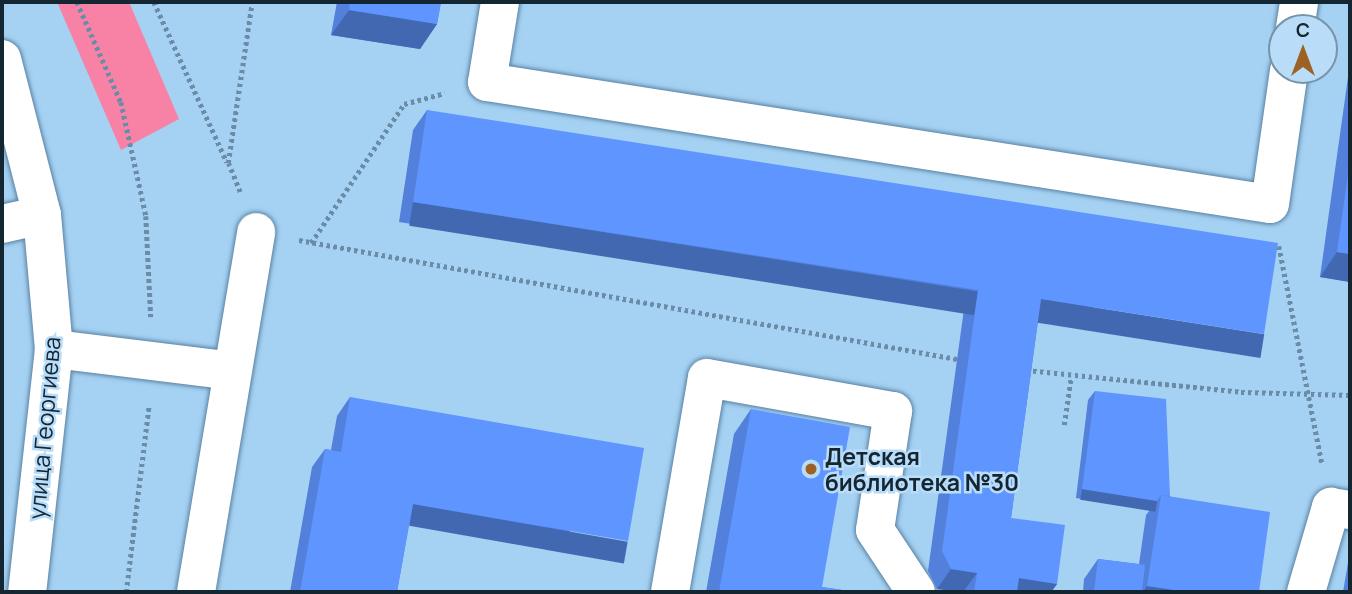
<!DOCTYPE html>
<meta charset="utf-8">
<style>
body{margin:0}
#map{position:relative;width:1352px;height:594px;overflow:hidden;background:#a5d1f3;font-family:Manrope,sans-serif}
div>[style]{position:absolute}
.green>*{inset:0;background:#f882a5}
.path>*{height:4.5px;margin-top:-2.25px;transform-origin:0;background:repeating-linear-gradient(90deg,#6b8ca6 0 3.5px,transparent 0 7px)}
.roads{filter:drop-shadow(0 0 2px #5982a2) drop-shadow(0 0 2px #5982a2)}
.minor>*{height:38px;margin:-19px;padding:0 19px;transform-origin:19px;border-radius:19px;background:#fff}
.wall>*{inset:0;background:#5280da}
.shaded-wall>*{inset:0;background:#4268b2;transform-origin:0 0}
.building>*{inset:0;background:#5f95fe}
.dots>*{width:19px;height:19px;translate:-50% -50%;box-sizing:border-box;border:4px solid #b9ddf9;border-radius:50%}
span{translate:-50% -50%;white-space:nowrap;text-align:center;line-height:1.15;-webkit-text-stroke:5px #b9ddf9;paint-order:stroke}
.street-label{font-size:23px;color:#152633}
.poi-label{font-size:23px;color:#152633;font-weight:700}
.left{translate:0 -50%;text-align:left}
.frame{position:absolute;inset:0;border:4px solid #152633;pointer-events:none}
.north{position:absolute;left:1268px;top:14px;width:70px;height:70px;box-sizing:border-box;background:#b9ddf9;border:2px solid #7794aa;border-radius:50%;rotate:0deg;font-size:19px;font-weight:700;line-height:28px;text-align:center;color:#152633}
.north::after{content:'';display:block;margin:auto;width:24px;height:32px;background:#9d6123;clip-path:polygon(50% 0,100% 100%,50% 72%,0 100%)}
</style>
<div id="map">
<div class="green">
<i style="clip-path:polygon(57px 2px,129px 2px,179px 119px,121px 150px)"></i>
</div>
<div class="path">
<i style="left:77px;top:2px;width:109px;rotate:66.3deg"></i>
<i style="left:121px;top:102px;width:117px;rotate:77.6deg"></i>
<i style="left:146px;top:216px;width:101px;rotate:87.2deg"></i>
<i style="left:154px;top:2px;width:176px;rotate:65.5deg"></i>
<i style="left:240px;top:192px;width:31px;rotate:-112deg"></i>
<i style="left:228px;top:163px;width:163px;rotate:-81.5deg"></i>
<i style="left:299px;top:240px;width:674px;rotate:10.26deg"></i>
<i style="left:311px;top:243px;width:167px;rotate:-56.2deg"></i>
<i style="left:404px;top:104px;width:42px;rotate:-15deg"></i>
<i style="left:1279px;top:246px;width:222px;rotate:78.8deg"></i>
<i style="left:1026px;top:370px;width:216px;rotate:5.8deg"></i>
<i style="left:1241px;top:392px;width:109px;rotate:1.6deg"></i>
<i style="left:1064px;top:425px;width:49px;rotate:-81.7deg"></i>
<i style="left:126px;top:592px;width:187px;rotate:-83deg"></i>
</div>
<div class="roads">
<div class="minor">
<i style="left:500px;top:2px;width:81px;rotate:99.2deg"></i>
<i style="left:487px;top:82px;width:792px;rotate:8.86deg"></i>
<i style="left:1270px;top:204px;width:135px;rotate:-81.9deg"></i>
<i style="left:1295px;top:28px;width:26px;rotate:-81deg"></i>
<i style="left:2px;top:59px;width:161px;rotate:75.6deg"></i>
<i style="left:42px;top:215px;width:135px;rotate:84.9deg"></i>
<i style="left:54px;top:349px;width:244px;rotate:96.3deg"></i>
<i style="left:2px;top:224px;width:41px;rotate:-12.7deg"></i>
<i style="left:54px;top:349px;width:179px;rotate:7deg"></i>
<i style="left:196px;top:592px;width:365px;rotate:-80.5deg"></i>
<i style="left:670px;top:592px;width:217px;rotate:-80.2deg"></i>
<i style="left:707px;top:378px;width:189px;rotate:10.1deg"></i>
<i style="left:893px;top:411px;width:120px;rotate:98.6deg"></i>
<i style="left:875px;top:530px;width:74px;rotate:56.5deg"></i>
<i style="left:1306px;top:592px;width:89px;rotate:-73.6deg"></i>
<i style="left:1331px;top:507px;width:19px;rotate:9deg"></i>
</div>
</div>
<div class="wall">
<i style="clip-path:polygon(337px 2px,441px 2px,437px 24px,420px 49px,331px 35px)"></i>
<i style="clip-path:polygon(1350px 63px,1350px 282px,1320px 277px)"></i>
<i style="clip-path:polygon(427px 110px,1250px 354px,1038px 321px,1011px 518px,1057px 584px,1051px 592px,961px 592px,937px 589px,928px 571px,964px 309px,399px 222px,413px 130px)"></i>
<i style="clip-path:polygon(1095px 391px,1170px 496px,1259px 592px,1083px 592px,1084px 579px,1098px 559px,1139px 564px,1146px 515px,1150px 510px,1076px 498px,1088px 400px)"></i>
<i style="clip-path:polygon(350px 397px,615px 559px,409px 524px,397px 592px,290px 592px,312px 467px,325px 449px,331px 450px,337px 416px)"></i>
<i style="clip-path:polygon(751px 409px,822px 587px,856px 592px,706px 592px,734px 434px)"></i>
<i style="clip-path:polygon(1350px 550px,1350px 592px,1343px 592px,1350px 551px)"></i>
</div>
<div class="shaded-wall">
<i style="clip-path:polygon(349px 10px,437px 24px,420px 49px,331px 35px)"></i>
<i style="left:413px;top:202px;width:572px;height:24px;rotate:9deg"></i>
<i style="clip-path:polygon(1337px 252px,1350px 254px,1350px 282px,1320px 277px)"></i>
<i style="left:1041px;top:299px;width:226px;height:24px;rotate:9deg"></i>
<i style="left:1082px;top:489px;width:76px;height:11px;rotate:9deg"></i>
<i style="left:413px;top:504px;width:218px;height:22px;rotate:10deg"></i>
<i style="clip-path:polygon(951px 569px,977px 573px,963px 592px,937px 589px)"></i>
<i style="clip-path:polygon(1019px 578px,1057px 584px,1051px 592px,1010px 592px)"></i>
<i style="clip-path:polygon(1147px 586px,1188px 592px,1143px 592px)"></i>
</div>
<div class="building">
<i style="clip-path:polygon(350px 2px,441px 2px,437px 24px,349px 10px)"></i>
<i style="clip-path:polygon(427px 110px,1278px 243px,1264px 334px,1041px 299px,1011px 518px,1065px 525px,1057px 584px,1019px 578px,1017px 592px,974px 592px,977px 573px,951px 569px,942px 551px,978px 290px,413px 202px)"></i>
<i style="clip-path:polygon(1350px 160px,1350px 254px,1337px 252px)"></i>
<i style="clip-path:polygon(1095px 391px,1166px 399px,1170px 496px,1161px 495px,1157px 501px,1082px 489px)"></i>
<i style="clip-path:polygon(350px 397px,644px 448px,628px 541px,413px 504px,397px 592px,300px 592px,325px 449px,341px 452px)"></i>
<i style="clip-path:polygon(751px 409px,850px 427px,822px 587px,856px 592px,719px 592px)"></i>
<i style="clip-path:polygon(1161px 495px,1270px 512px,1259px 592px,1188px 592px,1147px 586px)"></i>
<i style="clip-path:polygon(1098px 559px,1145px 565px,1142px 592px,1094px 592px)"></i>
</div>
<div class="dots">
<i style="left:811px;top:469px;background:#9d6123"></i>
</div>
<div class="street-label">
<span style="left:44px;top:428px;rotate:-85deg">улица Георгиева</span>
</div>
<div class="poi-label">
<span class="left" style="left:825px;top:469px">Детская<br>библиотека №30</span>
</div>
<div class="frame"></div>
<div class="north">С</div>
</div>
